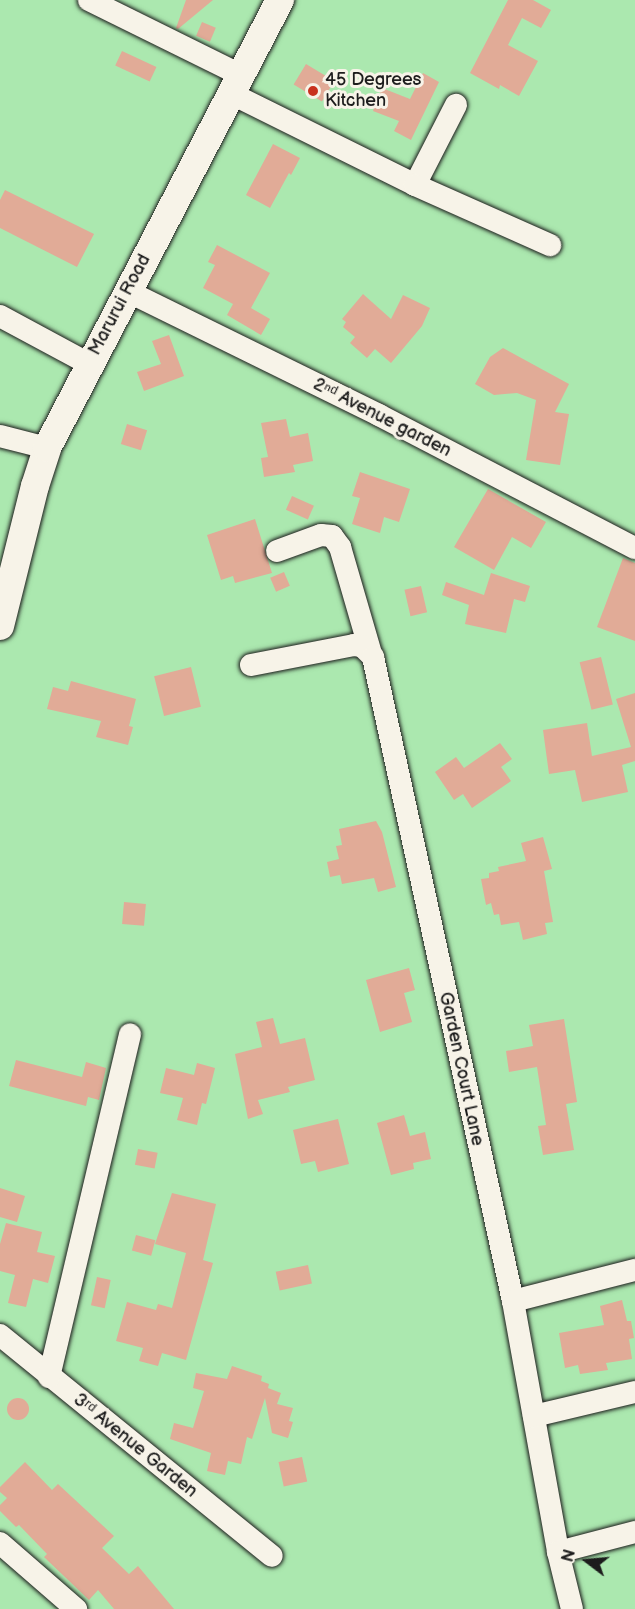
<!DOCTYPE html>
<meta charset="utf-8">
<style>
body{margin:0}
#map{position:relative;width:635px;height:1609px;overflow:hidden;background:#f0ddd0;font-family:"Balsamiq Sans",sans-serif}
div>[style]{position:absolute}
.green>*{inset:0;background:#abe8af;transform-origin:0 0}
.building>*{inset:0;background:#e1ab97;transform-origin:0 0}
.round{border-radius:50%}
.roads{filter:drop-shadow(0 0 2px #1c1c1c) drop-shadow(0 0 2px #1c1c1c)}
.minor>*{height:22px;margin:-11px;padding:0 11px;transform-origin:11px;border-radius:11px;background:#f7f3e8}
.tertiary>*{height:28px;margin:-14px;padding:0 14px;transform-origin:14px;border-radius:14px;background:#f7f3e8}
.dots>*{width:16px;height:16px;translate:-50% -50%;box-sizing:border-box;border:3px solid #f7f3e8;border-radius:50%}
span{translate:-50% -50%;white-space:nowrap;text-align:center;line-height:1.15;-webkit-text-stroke:6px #f7f3e8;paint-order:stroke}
.poi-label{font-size:18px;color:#1c1c1c}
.left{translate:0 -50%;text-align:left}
.street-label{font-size:18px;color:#1c1c1c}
.north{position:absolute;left:557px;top:1531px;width:60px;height:60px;-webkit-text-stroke:4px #f7f3e8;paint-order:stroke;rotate:286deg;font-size:16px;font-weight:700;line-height:24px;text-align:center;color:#1c1c1c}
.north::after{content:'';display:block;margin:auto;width:21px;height:27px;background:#1c1c1c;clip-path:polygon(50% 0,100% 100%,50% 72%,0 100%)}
</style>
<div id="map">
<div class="green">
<i style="left:0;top:0;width:635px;height:1609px"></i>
</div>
<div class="building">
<i style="clip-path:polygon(186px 0,213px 0,178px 29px,176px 28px)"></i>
<i style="clip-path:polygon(508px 0,533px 0,551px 10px,541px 28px,522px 18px,508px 45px,538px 61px,519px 96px,500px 85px,499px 89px,470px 73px)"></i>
<i style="left:202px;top:22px;width:15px;height:15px;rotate:23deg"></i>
<i style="left:122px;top:51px;width:38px;height:16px;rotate:25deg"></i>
<i style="left:306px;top:64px;width:33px;height:24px;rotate:31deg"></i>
<i style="clip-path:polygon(423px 73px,439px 82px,411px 140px,394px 131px,399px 121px,373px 111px,382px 88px,410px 99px)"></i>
<i style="clip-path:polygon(273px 144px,300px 158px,291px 175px,289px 173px,270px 208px,246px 195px)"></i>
<i style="clip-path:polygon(5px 190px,94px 234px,77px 267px,0 228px,0 200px)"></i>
<i style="clip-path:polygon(217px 245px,270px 273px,251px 308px,270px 319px,261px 335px,227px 315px,233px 304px,203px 288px,215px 265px,208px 262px)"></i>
<i style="clip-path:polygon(363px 294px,391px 319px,403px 295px,430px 308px,422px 326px,391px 363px,375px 349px,367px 358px,350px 343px,355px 337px,343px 327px,346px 322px,342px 319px)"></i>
<i style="clip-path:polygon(169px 335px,184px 376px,144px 391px,137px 372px,161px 364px,152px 341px)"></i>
<i style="clip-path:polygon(503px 348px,569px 384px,555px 412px,569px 414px,560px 465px,526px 460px,536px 400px,517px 393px,494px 395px,475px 384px,490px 357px)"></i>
<i style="clip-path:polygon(286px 419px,290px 437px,308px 433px,313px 461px,293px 465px,295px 472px,264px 477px,261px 458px,268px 457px,261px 423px)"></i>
<i style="left:127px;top:424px;width:21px;height:21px;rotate:17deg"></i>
<i style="clip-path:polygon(360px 472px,410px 489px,399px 522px,384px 517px,380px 533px,352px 524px,360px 498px,352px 496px)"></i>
<i style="clip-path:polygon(488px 489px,546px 522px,531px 548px,512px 537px,494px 570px,454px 547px)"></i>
<i style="left:292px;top:496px;width:24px;height:15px;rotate:24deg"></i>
<i style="clip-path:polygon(255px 519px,272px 573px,235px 583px,233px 576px,221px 580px,207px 535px)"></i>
<i style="clip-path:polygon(623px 558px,635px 563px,635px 641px,597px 627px)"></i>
<i style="left:284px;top:572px;width:15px;height:15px;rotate:67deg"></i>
<i style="clip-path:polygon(491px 573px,530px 586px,525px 602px,514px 599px,506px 633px,465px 624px,469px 605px,442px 595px,446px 582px,484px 595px)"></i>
<i style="left:421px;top:586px;width:27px;height:17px;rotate:77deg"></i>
<i style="left:601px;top:657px;width:49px;height:22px;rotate:76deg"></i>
<i style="left:191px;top:667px;width:41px;height:38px;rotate:76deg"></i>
<i style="clip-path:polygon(71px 681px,136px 699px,129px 726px,133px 727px,128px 745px,96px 737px,101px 721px,47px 709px,53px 687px,68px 691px)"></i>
<i style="clip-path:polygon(635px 693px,635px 761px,622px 765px,628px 792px,582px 802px,575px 770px,549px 774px,543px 730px,587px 723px,592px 756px,631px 747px,616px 699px)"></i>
<i style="clip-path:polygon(500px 743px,512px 759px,501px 767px,511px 781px,472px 808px,463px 794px,454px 800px,435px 772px,456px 757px,464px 768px)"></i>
<i style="clip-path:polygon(376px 821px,382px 832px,396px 887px,378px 892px,374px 878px,342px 884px,340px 875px,330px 877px,327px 862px,339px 859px,336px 846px,342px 845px,339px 829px)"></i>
<i style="clip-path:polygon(543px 837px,552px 869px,544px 871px,553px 922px,545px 923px,547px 934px,523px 940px,519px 922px,501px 925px,499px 914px,494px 915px,491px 903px,486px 905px,481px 879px,489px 878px,489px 873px,499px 871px,498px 867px,526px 861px,521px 843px)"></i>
<i style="left:124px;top:902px;width:22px;height:22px;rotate:5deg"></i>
<i style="clip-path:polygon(409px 968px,415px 990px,404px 993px,412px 1022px,380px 1032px,366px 980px)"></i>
<i style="clip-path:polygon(273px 1018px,280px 1044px,305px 1038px,315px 1080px,288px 1087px,290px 1092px,258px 1100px,263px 1114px,248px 1119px,235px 1054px,262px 1047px,256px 1022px)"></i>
<i style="clip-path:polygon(564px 1019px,577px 1102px,566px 1104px,574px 1150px,543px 1155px,538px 1126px,546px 1125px,537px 1067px,509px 1072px,506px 1051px,533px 1046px,529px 1025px)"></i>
<i style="clip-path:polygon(16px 1060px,82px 1077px,86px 1062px,106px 1068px,99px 1100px,88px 1097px,86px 1106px,9px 1086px)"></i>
<i style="clip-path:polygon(197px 1063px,215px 1068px,206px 1104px,202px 1103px,197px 1125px,177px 1120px,183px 1098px,160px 1093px,166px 1068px,194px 1075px)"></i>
<i style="clip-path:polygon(404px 1115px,410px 1136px,425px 1132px,431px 1159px,413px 1163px,414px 1169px,391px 1175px,377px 1123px)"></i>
<i style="clip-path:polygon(338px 1119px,349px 1164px,318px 1172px,315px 1161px,301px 1164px,293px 1130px)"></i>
<i style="left:138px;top:1149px;width:20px;height:16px;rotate:11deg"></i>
<i style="clip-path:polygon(0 1188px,25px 1196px,17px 1222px,0 1217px)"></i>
<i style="clip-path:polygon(172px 1193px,216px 1204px,203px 1260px,213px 1263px,186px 1360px,162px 1353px,158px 1366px,139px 1361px,143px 1348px,116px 1341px,127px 1302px,156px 1310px,158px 1304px,172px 1308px,186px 1253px,155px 1244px)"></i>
<i style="clip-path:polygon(6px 1223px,42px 1232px,37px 1252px,55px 1256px,48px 1283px,33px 1279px,26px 1307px,8px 1303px,15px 1275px,0 1271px,0 1244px)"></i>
<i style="left:136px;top:1235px;width:20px;height:16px;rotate:15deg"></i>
<i style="left:308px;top:1265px;width:19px;height:33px;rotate:78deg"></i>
<i style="left:97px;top:1277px;width:14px;height:29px;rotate:12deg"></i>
<i style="clip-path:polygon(622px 1300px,627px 1321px,631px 1321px,634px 1338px,629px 1339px,632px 1359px,606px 1363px,608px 1370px,580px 1374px,578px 1365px,565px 1368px,559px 1333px,604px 1325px,600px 1306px)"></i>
<i style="clip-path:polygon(232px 1366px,262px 1376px,261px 1381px,269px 1384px,268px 1388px,281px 1393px,277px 1404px,293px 1408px,289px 1421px,293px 1422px,288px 1438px,272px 1433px,265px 1398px,252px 1439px,247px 1437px,241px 1464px,228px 1461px,225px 1475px,207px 1471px,211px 1453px,170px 1439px,174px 1423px,193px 1428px,204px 1391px,193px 1388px,196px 1373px,227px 1379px)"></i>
<i class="round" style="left:7px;top:1398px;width:22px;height:22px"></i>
<i style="left:302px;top:1457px;width:25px;height:24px;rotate:78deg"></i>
<i style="clip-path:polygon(25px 1462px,52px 1490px,58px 1484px,114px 1536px,102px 1548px,129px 1574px,138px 1566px,174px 1609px,114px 1609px,98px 1590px,89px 1600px,44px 1557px,47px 1554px,19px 1525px,16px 1527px,0 1511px,0 1505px,7px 1498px,0 1492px,0 1487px)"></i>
</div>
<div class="roads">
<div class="minor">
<i style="left:89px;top:0;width:169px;rotate:26.3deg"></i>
<i style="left:232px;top:94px;width:204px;rotate:26.4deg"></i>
<i style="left:415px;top:185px;width:90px;rotate:-62.9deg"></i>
<i style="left:415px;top:185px;width:148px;rotate:24deg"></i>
<i style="left:127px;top:291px;width:281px;rotate:26.2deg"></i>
<i style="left:379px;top:415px;width:288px;rotate:27.5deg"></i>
<i style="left:0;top:316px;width:101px;rotate:28.3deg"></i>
<i style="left:0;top:436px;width:49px;rotate:14.3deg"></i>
<i style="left:277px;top:551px;width:47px;rotate:-20deg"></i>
<i style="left:321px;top:535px;width:11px;rotate:5deg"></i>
<i style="left:332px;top:536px;width:14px;rotate:54deg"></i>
<i style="left:340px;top:547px;width:111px;rotate:73.8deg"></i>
<i style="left:251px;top:665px;width:105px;rotate:-11deg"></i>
<i style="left:354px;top:645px;width:8px;rotate:7deg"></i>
<i style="left:362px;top:646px;width:16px;rotate:45deg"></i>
<i style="left:373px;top:657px;width:659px;rotate:77.74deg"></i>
<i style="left:513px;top:1301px;width:255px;rotate:79.8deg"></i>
<i style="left:558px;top:1552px;width:59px;rotate:76.2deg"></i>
<i style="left:513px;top:1301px;width:126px;rotate:-14.3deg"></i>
<i style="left:0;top:1335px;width:350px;rotate:39.1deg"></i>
<i style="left:49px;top:1377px;width:352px;rotate:-76.7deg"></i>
<i style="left:534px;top:1416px;width:104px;rotate:-13.4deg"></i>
<i style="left:0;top:1543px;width:101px;rotate:41deg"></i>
<i style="left:558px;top:1552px;width:80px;rotate:-14.6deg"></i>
</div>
<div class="tertiary">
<i style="left:0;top:626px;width:144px;rotate:-76deg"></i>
<i style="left:35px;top:486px;width:40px;rotate:-72deg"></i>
<i style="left:47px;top:448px;width:505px;rotate:-62.52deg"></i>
</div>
</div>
<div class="dots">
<i style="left:313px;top:91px;background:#c8321e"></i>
</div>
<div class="poi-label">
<span class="left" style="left:325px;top:91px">45 Degrees<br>Kitchen</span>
</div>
<div class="street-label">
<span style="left:120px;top:305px;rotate:-62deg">Marurui Road</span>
<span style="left:382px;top:418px;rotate:27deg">2ⁿᵈ Avenue garden</span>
<span style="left:461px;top:1069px;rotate:78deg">Garden Court Lane</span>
<span style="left:135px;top:1446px;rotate:39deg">3ʳᵈ Avenue Garden</span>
</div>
<div class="north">N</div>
</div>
